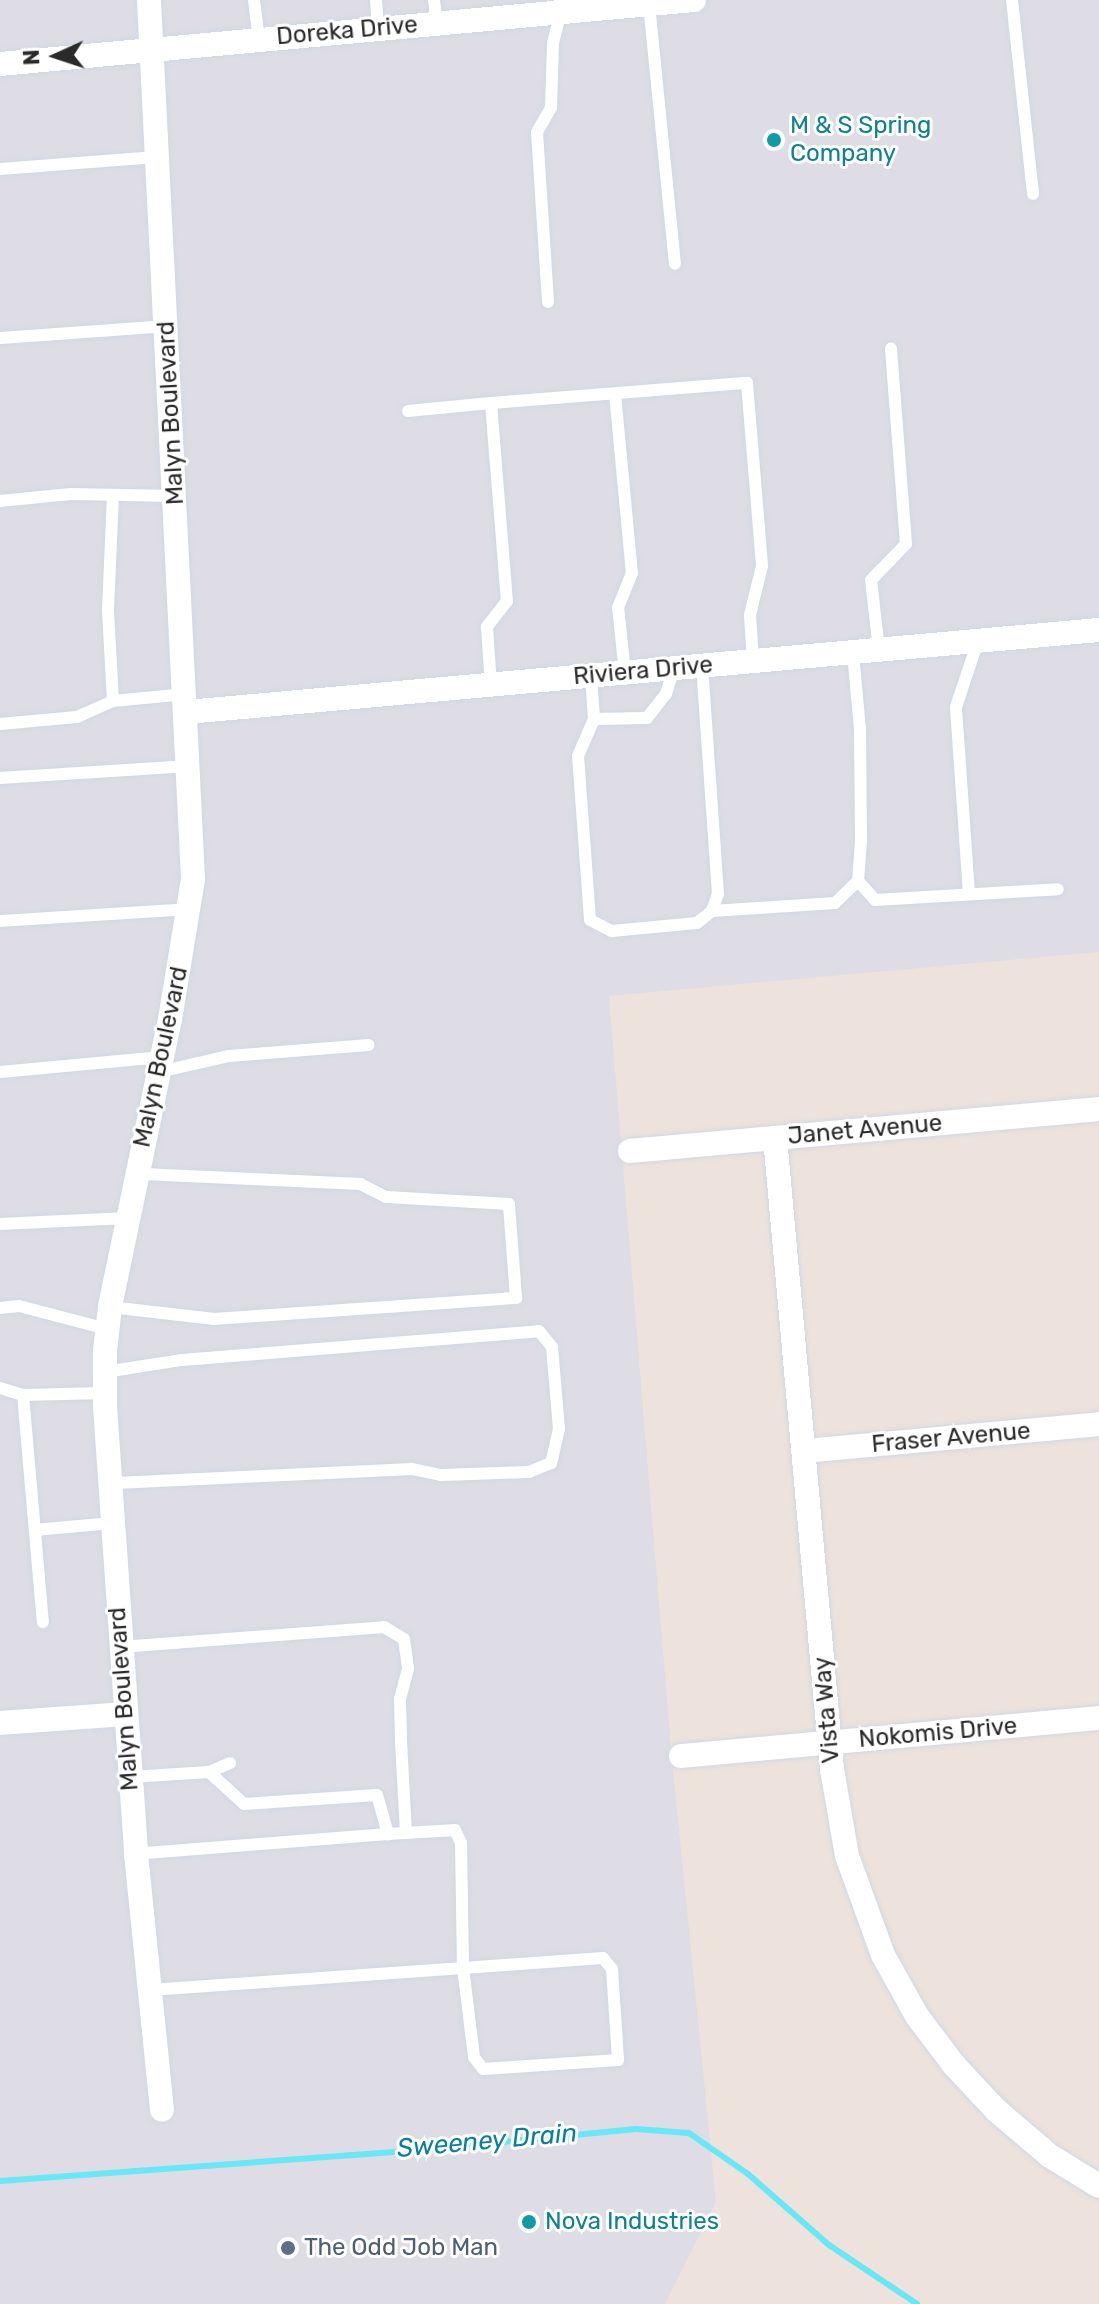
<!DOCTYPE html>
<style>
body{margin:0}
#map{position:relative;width:1099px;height:2304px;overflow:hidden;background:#ede3dc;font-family:Rubik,sans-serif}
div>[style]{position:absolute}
.industrial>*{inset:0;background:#dedde5}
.stream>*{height:6px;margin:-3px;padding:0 3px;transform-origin:3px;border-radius:3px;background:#68e7f6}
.roads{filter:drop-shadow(0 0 2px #d1d8e4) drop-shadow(0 0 2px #d1d8e4)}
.lane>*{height:12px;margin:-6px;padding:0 6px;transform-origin:6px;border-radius:6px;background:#fff}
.street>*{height:24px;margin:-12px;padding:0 12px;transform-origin:12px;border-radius:12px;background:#fff}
.dots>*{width:22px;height:22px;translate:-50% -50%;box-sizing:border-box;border:4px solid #fff;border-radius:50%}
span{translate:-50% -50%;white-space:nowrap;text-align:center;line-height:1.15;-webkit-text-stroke:6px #fff;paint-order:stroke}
.street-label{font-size:24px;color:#2a2a2a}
.culture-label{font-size:24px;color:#0d838f}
.left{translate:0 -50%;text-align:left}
.service-label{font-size:24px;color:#4e5e75}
.water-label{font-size:26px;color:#06819d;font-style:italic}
.north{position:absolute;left:16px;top:16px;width:80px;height:80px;-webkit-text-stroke:6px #fff;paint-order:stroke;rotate:267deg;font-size:22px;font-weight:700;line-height:32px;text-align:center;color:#2a2a2a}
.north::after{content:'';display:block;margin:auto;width:28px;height:36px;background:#2a2a2a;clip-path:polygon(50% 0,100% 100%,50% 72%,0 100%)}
</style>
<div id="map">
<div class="industrial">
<i style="clip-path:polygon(0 0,1099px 0,1099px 952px,609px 996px,672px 1759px,716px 2202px,665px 2304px,0 2304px)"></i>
</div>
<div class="stream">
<i style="left:0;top:2181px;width:399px;rotate:-4.2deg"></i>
<i style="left:398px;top:2152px;width:239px;rotate:-5.5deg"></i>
<i style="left:636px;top:2129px;width:53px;rotate:4.3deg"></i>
<i style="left:689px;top:2133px;width:72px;rotate:34.8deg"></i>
<i style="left:748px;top:2174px;width:108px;rotate:41.2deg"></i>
<i style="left:829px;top:2245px;width:106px;rotate:33.8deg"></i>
</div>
<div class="roads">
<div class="lane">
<i style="left:254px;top:0;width:39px;rotate:83deg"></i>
<i style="left:376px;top:0;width:28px;rotate:86deg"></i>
<i style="left:434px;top:0;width:23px;rotate:83deg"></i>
<i style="left:1012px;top:0;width:195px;rotate:83.8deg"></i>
<i style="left:649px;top:4px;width:261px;rotate:84.3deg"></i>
<i style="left:0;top:169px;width:157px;rotate:-4.4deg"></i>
<i style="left:548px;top:302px;width:170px;rotate:-93.7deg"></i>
<i style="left:537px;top:132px;width:28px;rotate:-60deg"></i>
<i style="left:551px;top:108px;width:65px;rotate:-88.2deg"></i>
<i style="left:553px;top:43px;width:32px;rotate:-76deg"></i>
<i style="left:561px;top:12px;width:12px;rotate:-95deg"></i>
<i style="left:0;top:338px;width:166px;rotate:-4.1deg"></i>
<i style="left:615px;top:394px;width:180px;rotate:84.6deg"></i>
<i style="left:632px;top:573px;width:37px;rotate:112deg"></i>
<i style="left:618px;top:607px;width:66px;rotate:83.9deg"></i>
<i style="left:491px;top:403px;width:257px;rotate:-4.5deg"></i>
<i style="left:747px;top:383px;width:184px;rotate:85.3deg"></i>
<i style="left:762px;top:566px;width:50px;rotate:103.8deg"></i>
<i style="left:750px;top:615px;width:47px;rotate:86.3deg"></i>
<i style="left:408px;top:411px;width:83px;rotate:-5.5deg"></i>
<i style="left:491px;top:403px;width:199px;rotate:85.4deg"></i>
<i style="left:507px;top:601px;width:33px;rotate:128deg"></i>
<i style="left:487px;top:627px;width:58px;rotate:86.1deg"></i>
<i style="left:113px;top:495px;width:116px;rotate:92.5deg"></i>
<i style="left:108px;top:611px;width:90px;rotate:86.8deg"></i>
<i style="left:0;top:501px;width:71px;rotate:-5.6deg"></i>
<i style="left:71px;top:494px;width:104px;rotate:1.1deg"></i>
<i style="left:879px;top:650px;width:70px;rotate:-96.5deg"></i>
<i style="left:871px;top:580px;width:50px;rotate:-45.8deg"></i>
<i style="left:906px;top:544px;width:196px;rotate:-94.4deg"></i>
<i style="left:591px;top:676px;width:43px;rotate:86deg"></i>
<i style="left:594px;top:719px;width:40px;rotate:113.4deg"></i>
<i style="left:578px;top:756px;width:164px;rotate:85.8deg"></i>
<i style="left:590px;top:920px;width:25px;rotate:27deg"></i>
<i style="left:612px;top:931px;width:85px;rotate:-5.4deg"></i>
<i style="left:697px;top:923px;width:19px;rotate:-39deg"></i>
<i style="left:712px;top:911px;width:18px;rotate:-71deg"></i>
<i style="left:718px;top:894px;width:229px;rotate:-94deg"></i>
<i style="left:594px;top:719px;width:53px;rotate:-1.1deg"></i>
<i style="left:647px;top:718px;width:31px;rotate:-52deg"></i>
<i style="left:666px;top:694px;width:27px;rotate:-73deg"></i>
<i style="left:0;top:724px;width:77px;rotate:-5.2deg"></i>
<i style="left:77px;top:717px;width:39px;rotate:-24deg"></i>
<i style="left:113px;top:701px;width:73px;rotate:-5.5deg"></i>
<i style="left:0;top:778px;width:190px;rotate:-3.6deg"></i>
<i style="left:858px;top:881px;width:25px;rotate:48deg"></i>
<i style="left:875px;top:900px;width:183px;rotate:-3.4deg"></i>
<i style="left:969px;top:894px;width:187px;rotate:-94deg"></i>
<i style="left:956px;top:707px;width:70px;rotate:-71.6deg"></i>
<i style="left:712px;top:911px;width:123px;rotate:-3.7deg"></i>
<i style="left:835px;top:903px;width:32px;rotate:-44deg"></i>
<i style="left:858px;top:881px;width:40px;rotate:-85.7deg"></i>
<i style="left:861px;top:841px;width:112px;rotate:-90.5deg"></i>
<i style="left:860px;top:729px;width:76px;rotate:-95.3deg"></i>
<i style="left:0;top:921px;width:189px;rotate:-3.6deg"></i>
<i style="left:0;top:1072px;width:163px;rotate:-5.3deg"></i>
<i style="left:159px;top:1072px;width:72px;rotate:-12.9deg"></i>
<i style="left:229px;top:1056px;width:140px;rotate:-4.5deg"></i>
<i style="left:0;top:1224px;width:127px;rotate:-2.7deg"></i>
<i style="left:110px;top:1307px;width:105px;rotate:6.6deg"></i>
<i style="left:214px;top:1319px;width:303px;rotate:-4deg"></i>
<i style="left:516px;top:1298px;width:94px;rotate:-94.3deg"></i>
<i style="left:509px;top:1204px;width:123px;rotate:-176.7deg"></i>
<i style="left:386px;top:1197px;width:28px;rotate:-153deg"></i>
<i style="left:361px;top:1184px;width:224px;rotate:-177.4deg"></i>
<i style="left:0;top:1308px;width:19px;rotate:-6deg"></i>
<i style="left:19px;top:1306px;width:91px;rotate:14.6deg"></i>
<i style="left:105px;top:1372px;width:78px;rotate:-8.9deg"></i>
<i style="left:182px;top:1360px;width:358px;rotate:-4.6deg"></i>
<i style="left:539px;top:1331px;width:21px;rotate:51deg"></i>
<i style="left:552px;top:1347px;width:82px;rotate:85.1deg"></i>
<i style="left:559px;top:1429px;width:35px;rotate:103deg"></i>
<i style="left:551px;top:1463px;width:24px;rotate:158deg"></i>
<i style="left:529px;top:1472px;width:88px;rotate:178deg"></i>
<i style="left:441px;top:1475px;width:30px;rotate:-168deg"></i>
<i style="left:412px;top:1469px;width:302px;rotate:177.3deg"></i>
<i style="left:0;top:1388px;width:24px;rotate:17deg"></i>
<i style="left:23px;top:1395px;width:82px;rotate:-1.4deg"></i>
<i style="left:23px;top:1395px;width:228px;rotate:85deg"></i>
<i style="left:35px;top:1530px;width:77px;rotate:-5.2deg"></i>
<i style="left:120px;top:1647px;width:265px;rotate:-4.3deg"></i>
<i style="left:384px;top:1627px;width:23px;rotate:31deg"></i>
<i style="left:404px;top:1639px;width:30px;rotate:82deg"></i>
<i style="left:408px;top:1669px;width:31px;rotate:105deg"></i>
<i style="left:400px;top:1699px;width:42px;rotate:88.6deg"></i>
<i style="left:401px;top:1741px;width:92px;rotate:86.9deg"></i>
<i style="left:209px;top:1772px;width:23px;rotate:-23deg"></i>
<i style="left:130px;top:1777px;width:79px;rotate:-3.6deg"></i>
<i style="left:209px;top:1772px;width:47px;rotate:42.4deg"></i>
<i style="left:244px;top:1804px;width:133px;rotate:-3.9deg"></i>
<i style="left:377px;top:1795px;width:41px;rotate:74.2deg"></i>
<i style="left:388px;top:1834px;width:253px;rotate:175.5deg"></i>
<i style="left:150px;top:1990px;width:314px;rotate:-4deg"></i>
<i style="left:463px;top:1968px;width:140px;rotate:-4.1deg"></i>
<i style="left:603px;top:1958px;width:14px;rotate:51deg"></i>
<i style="left:612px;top:1969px;width:91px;rotate:86.2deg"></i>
<i style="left:618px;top:2060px;width:135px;rotate:176.2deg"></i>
<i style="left:483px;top:2069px;width:15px;rotate:-127deg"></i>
<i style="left:474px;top:2057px;width:90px;rotate:-97deg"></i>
<i style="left:463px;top:1968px;width:125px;rotate:-90.9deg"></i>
<i style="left:461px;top:1843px;width:14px;rotate:-115deg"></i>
<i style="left:455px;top:1830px;width:67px;rotate:176.6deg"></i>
</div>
<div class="street">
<i style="left:149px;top:0;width:880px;rotate:87.13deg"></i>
<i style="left:193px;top:879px;width:142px;rotate:99.3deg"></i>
<i style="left:170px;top:1019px;width:294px;rotate:101.8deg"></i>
<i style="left:110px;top:1307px;width:44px;rotate:96.5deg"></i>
<i style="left:105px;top:1351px;width:56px;rotate:90deg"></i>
<i style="left:105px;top:1407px;width:448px;rotate:86deg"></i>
<i style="left:136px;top:1854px;width:257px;rotate:84.2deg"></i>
<i style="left:0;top:64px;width:697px;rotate:-5.27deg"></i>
<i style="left:187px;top:712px;width:916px;rotate:-5.14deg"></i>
<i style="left:775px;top:1138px;width:634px;rotate:84.84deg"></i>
<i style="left:832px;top:1769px;width:88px;rotate:80.2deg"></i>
<i style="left:847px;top:1856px;width:105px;rotate:70deg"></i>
<i style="left:883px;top:1955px;width:70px;rotate:60.9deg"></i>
<i style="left:917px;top:2016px;width:61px;rotate:52.9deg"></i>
<i style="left:954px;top:2065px;width:62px;rotate:47deg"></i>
<i style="left:996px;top:2110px;width:71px;rotate:40.4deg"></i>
<i style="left:1050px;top:2156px;width:57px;rotate:31.5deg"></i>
<i style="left:630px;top:1151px;width:471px;rotate:-5.1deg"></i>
<i style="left:804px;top:1451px;width:296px;rotate:-5.2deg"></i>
<i style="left:0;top:1723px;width:125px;rotate:-4.1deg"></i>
<i style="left:681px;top:1756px;width:420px;rotate:-5.2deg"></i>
</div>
</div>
<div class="dots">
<i style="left:774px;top:140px;background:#0f9aa8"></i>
<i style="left:529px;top:2222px;background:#0f9aa8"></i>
<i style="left:288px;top:2248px;background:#5c6f8a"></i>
</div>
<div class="street-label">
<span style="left:347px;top:31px;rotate:-5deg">Doreka Drive</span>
<span style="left:171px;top:413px;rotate:-93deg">Malyn Boulevard</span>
<span style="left:643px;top:671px;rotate:-5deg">Riviera Drive</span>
<span style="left:161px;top:1057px;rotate:-78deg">Malyn Boulevard</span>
<span style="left:865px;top:1130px;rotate:-5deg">Janet Avenue</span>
<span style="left:951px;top:1438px;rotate:-5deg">Fraser Avenue</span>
<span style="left:124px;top:1699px;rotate:-94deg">Malyn Boulevard</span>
<span style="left:827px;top:1710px;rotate:-95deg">Vista Way</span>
<span style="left:938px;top:1733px;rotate:-5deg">Nokomis Drive</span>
</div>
<div class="culture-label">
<span class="left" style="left:790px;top:140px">M &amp; S Spring<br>Company</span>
<span class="left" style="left:545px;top:2222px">Nova Industries</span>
</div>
<div class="service-label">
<span class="left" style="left:304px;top:2248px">The Odd Job Man</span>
</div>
<div class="water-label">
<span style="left:487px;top:2141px;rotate:-5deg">Sweeney Drain</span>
</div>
<div class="north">N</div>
</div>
